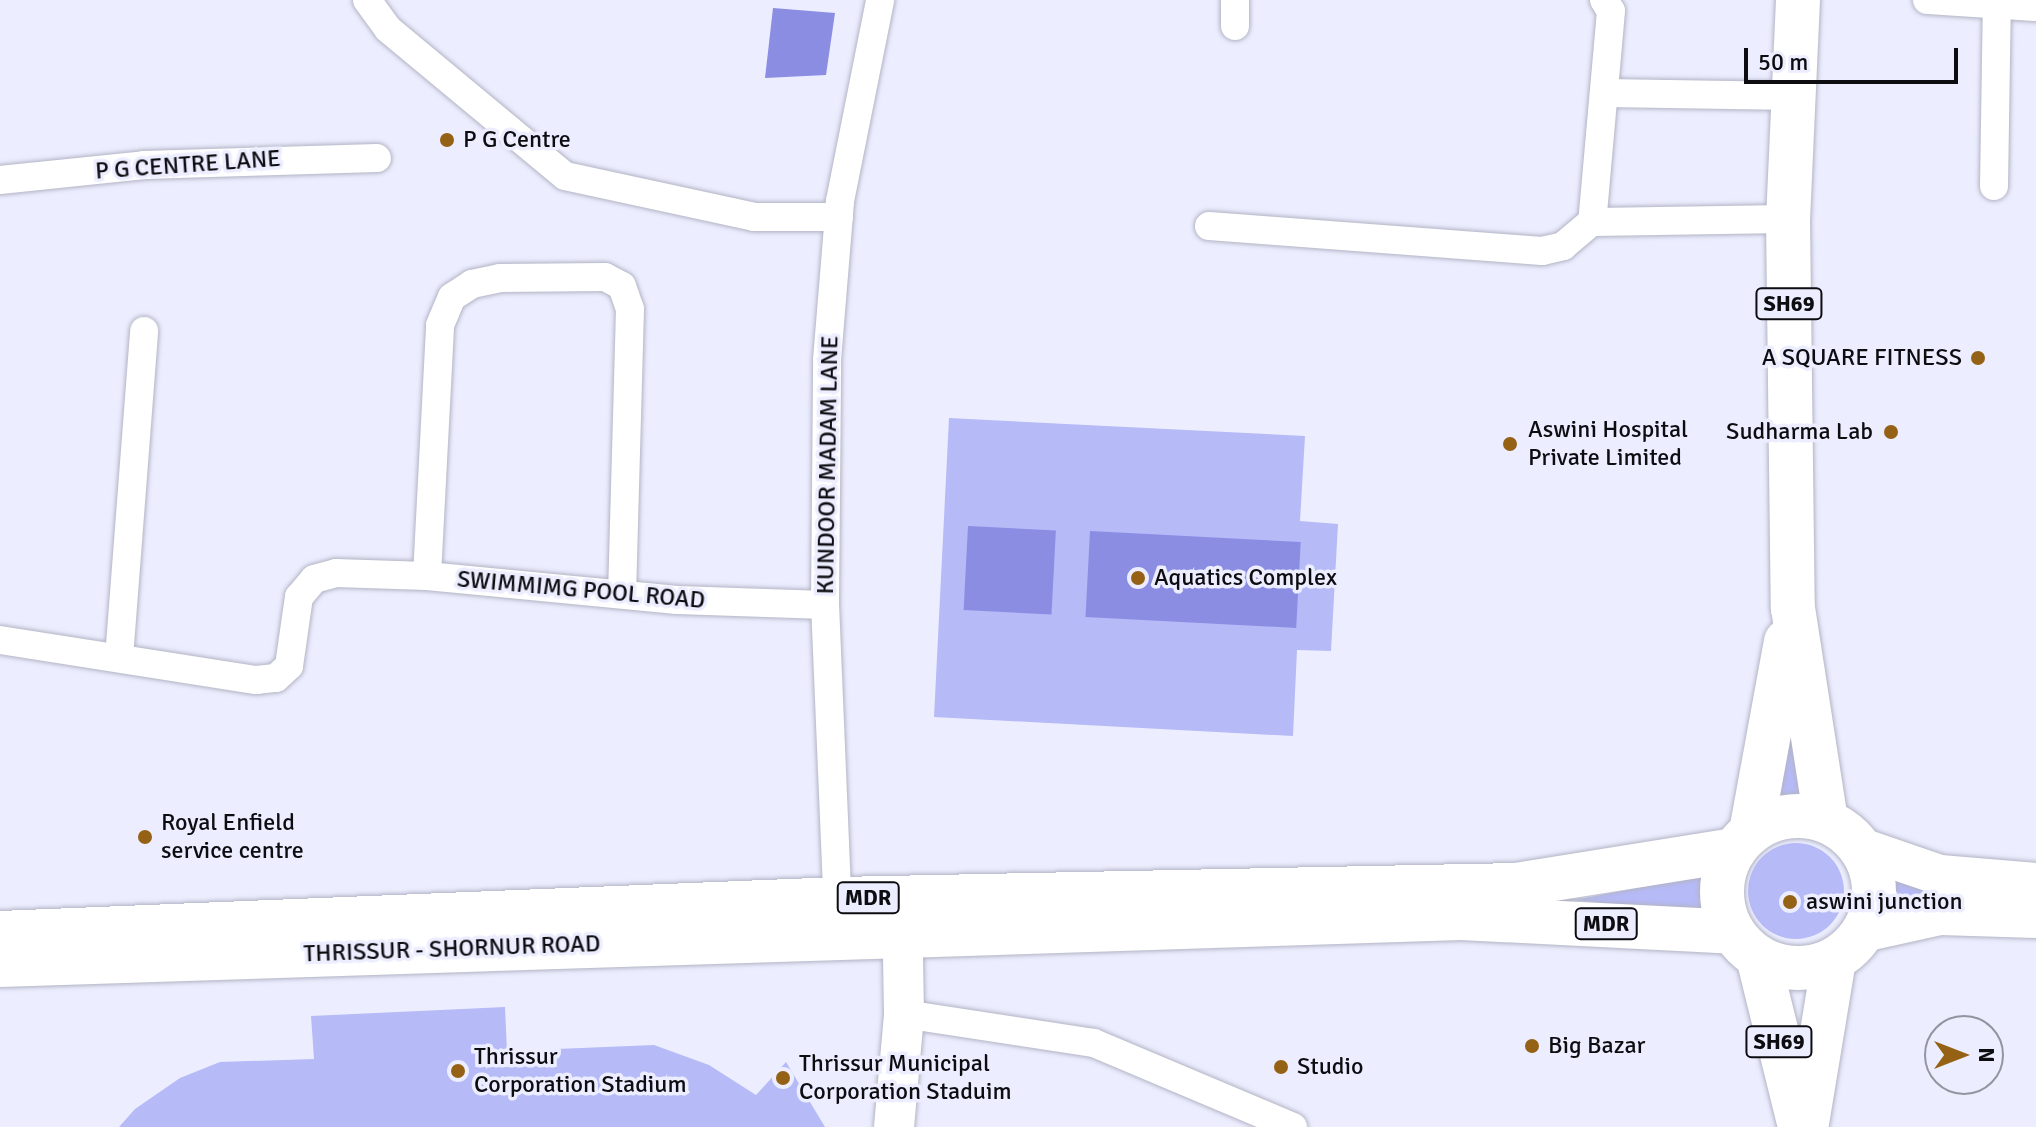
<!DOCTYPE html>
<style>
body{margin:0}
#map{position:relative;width:2036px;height:1127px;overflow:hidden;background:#eceeff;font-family:Signika,sans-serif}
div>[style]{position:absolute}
.green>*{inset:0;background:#b6baf7}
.round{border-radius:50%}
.water>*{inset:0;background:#8b8de3;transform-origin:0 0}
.roads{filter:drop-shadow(0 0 2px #b2b4c4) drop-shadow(0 0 2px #b2b4c4)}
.street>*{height:28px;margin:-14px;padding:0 14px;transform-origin:14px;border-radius:14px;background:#fff}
.secondary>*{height:40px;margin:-20px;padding:0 20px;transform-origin:20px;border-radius:20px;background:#fff}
.primary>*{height:44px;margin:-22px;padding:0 22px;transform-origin:22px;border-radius:22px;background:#fff}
.primary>.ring{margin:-22px;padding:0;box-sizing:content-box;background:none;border:44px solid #fff;border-radius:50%}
.dots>*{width:22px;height:22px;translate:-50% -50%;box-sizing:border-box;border:4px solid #eceeff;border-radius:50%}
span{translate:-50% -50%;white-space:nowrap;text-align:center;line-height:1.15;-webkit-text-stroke:7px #eceeff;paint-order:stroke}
.shield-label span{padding:2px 6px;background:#eceeff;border:2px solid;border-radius:6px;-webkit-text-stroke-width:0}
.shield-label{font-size:22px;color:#0c0c11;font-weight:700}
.poi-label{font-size:24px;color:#0c0c11}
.left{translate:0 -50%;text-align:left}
.right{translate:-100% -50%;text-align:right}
.street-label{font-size:24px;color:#0c0c11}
.north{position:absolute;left:1924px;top:1015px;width:80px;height:80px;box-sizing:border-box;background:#eceeff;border:2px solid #9294a0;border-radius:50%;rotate:90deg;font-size:22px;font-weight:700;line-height:32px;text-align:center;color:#0c0c11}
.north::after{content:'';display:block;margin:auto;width:28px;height:36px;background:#956215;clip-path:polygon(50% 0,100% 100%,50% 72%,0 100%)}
.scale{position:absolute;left:1744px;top:48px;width:214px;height:36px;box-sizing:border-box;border:4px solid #0c0c11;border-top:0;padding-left:10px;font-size:24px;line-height:28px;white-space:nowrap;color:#0c0c11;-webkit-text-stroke:6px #eceeff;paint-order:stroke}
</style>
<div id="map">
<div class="green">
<i style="clip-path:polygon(949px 418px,1305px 436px,1300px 521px,1338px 524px,1331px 651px,1297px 650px,1293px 736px,934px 717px)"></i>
<i style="clip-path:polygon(1791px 676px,1805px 801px,1780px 802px)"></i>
<i class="round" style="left:1748px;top:843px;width:96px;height:96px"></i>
<i style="clip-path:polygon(1705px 875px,1705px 914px,1575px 900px)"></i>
<i style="clip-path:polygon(1888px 877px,1966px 898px,1886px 909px)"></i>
<i style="clip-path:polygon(505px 1007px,507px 1051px,654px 1045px,709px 1065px,756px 1095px,786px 1062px,825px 1127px,119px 1127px,135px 1109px,180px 1078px,220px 1062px,314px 1059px,311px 1016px)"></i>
</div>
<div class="water">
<i style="clip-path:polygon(773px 8px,835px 13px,826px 75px,765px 78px)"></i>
<i style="left:968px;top:526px;width:88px;height:84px;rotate:3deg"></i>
<i style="left:1090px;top:531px;width:211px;height:86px;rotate:3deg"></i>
</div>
<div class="roads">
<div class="street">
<i style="left:367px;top:0;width:36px;rotate:54deg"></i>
<i style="left:388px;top:29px;width:230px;rotate:39.7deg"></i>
<i style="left:565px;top:176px;width:193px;rotate:12.2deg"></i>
<i style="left:754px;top:217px;width:85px"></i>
<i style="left:1235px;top:0;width:26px;rotate:90deg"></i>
<i style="left:1604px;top:0;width:13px;rotate:58deg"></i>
<i style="left:1611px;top:11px;width:212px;rotate:95.1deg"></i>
<i style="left:1592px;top:222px;width:196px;rotate:-0.9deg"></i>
<i style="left:1927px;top:0;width:109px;rotate:3.7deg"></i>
<i style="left:1604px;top:93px;width:190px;rotate:0.9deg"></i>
<i style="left:0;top:180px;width:145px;rotate:-5.9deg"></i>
<i style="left:144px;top:165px;width:233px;rotate:-1.7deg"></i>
<i style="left:1994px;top:186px;width:181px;rotate:-89.1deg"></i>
<i style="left:1209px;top:226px;width:334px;rotate:4.3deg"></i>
<i style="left:1542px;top:251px;width:22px;rotate:-13deg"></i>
<i style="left:1563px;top:246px;width:38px;rotate:-40deg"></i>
<i style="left:427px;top:576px;width:251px;rotate:-87deg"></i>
<i style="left:440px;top:325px;width:30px;rotate:-67deg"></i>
<i style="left:452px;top:297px;width:24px;rotate:-33deg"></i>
<i style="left:472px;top:284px;width:29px;rotate:-12deg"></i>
<i style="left:500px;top:278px;width:105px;rotate:-0.5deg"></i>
<i style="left:605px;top:277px;width:19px;rotate:28deg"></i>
<i style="left:622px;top:286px;width:24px;rotate:71deg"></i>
<i style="left:630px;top:309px;width:285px;rotate:91.6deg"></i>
<i style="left:0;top:640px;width:259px;rotate:8.9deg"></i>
<i style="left:256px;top:680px;width:20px;rotate:-6deg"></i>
<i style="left:276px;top:678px;width:18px;rotate:-43deg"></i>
<i style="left:289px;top:666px;width:70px;rotate:-81.8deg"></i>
<i style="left:299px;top:597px;width:23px;rotate:-50deg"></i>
<i style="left:314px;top:579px;width:23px;rotate:-15deg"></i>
<i style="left:336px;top:573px;width:91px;rotate:1.9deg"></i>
<i style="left:427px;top:576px;width:251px;rotate:5.5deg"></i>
<i style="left:677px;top:600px;width:148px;rotate:1.9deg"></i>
<i style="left:119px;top:658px;width:328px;rotate:-85.6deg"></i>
<i style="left:838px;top:914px;width:309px;rotate:-92.4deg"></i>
<i style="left:825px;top:605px;width:245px;rotate:-89.5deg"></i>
<i style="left:827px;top:360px;width:160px;rotate:-85.3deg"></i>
<i style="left:840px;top:201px;width:205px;rotate:-78.7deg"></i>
<i style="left:904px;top:1014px;width:192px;rotate:8.7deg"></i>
<i style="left:1094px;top:1043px;width:216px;rotate:22.9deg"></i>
</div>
<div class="secondary">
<i style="left:1861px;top:848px;width:83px;rotate:18.9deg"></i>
<i style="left:1940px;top:875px;width:96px;rotate:4.8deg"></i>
<i style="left:1863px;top:932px;width:79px;rotate:-12.4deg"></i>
<i style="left:1940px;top:915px;width:96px;rotate:1.8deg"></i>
<i style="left:894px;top:1127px;width:113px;rotate:-84.9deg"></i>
<i style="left:904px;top:1014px;width:111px;rotate:-91deg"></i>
</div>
<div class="primary">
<i style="left:1798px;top:0;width:219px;rotate:92.6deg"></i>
<i style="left:1788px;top:219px;width:389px;rotate:89.3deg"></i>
<i style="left:1793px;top:608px;width:215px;rotate:81.2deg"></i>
<i class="ring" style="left:1722px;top:816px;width:108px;height:108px"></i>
<i style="left:1751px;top:832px;width:194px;rotate:-79.6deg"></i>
<i style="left:0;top:933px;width:839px;rotate:-2.32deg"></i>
<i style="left:838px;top:899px;width:678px;rotate:-1.18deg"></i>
<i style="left:1516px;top:885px;width:221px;rotate:-9.1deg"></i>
<i style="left:1758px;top:957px;width:175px;rotate:76.1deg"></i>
<i style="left:0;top:965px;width:1462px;rotate:-1.84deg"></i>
<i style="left:1461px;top:918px;width:272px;rotate:2.9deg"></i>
<i style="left:1807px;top:1123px;width:165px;rotate:-80.6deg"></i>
</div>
</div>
<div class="dots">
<i style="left:447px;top:140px;background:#956215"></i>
<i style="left:1978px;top:358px;background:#956215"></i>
<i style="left:1891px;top:432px;background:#956215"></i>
<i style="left:1510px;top:444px;background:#956215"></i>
<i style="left:1138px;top:578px;background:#956215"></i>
<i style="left:145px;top:837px;background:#956215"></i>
<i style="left:1790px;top:902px;background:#956215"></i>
<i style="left:1532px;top:1046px;background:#956215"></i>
<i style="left:1281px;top:1067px;background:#956215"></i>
<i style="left:458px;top:1071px;background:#956215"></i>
<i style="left:783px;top:1078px;background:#956215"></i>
</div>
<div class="shield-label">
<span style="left:1789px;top:304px">SH69</span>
<span style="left:868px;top:898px">MDR</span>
<span style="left:1606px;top:924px">MDR</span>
<span style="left:1779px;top:1042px">SH69</span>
</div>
<div class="poi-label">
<span class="left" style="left:463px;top:140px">P G Centre</span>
<span class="right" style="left:1962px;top:358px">A SQUARE FITNESS</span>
<span class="left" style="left:1528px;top:444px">Aswini Hospital<br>Private Limited</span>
<span class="right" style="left:1873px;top:432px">Sudharma Lab</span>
<span class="left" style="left:1154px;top:578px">Aquatics Complex</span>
<span class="left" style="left:161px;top:837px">Royal Enfield<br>service centre</span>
<span class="left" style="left:1806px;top:902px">aswini junction</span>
<span class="left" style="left:1548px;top:1046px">Big Bazar</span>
<span class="left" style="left:474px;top:1071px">Thrissur<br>Corporation Stadium</span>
<span class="left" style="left:799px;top:1078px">Thrissur Municipal<br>Corporation Staduim</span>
<span class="left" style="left:1297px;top:1067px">Studio</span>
</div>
<div class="street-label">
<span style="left:188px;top:165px;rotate:-4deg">P G CENTRE LANE</span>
<span style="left:828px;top:465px;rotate:-89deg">KUNDOOR MADAM LANE</span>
<span style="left:581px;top:590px;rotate:5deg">SWIMMIMG POOL ROAD</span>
<span style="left:452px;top:949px;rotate:-2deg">THRISSUR - SHORNUR ROAD</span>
</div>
<div class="north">N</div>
<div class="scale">50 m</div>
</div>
